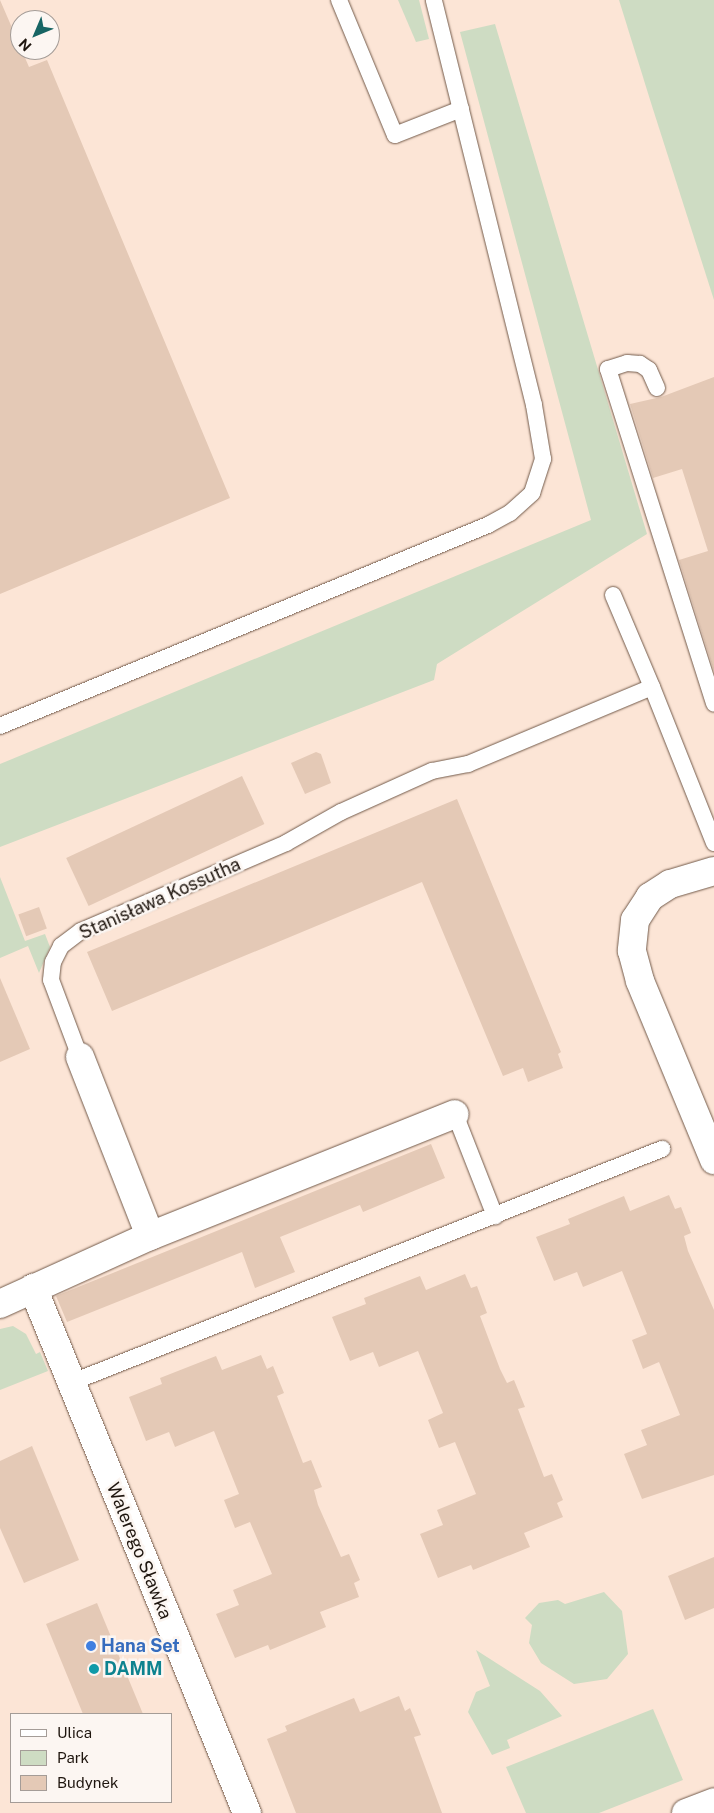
<!DOCTYPE html>
<meta charset="utf-8">
<style>
body{margin:0}
#map{position:relative;width:714px;height:1813px;overflow:hidden;background:#fce5d6;font-family:"Public Sans",sans-serif}
div>[style]{position:absolute}
.green>*{inset:0;background:#cedcc3}
.building>*{inset:0;background:#e4c9b6;transform-origin:0 0}
.roads{filter:drop-shadow(0 0 1px #725a4a) drop-shadow(0 0 1px #725a4a)}
.lane>*{height:16px;margin:-8px;padding:0 8px;transform-origin:8px;border-radius:8px;background:#fff}
.street>*{height:28px;margin:-14px;padding:0 14px;transform-origin:14px;border-radius:14px;background:#fff}
.dots>*{width:14px;height:14px;translate:-50% -50%;box-sizing:border-box;border:2px solid #fcf6f2;border-radius:50%}
span{translate:-50% -50%;white-space:nowrap;text-align:center;line-height:1.15;-webkit-text-stroke:5px #fcf6f2;paint-order:stroke}
.street-label{font-size:18px;color:#1f160f}
.shop-label{font-size:18px;color:#366cbe;font-weight:700}
.left{translate:0 -50%;text-align:left}
.culture-label{font-size:18px;color:#0d838f;font-weight:700}
.legend{position:absolute;left:10px;top:1713px;width:162px;height:90px;box-sizing:border-box;background:#fcf6f2;border:1px solid #a49c97;margin:0;padding:6px 9px;list-style:none;font-size:15px;color:#1f160f}
.legend li{display:flex;align-items:center;gap:10px;height:25px}
.legend b{width:25px;border:1px solid #a49c97}
.north{position:absolute;left:10px;top:10px;width:50px;height:50px;box-sizing:border-box;background:#fcf6f2;border:1px solid #a49c97;border-radius:50%;rotate:225deg;font-size:14px;font-weight:700;line-height:20px;text-align:center;color:#1f160f}
.north::after{content:'';display:block;margin:auto;width:18px;height:22px;background:#176564;clip-path:polygon(50% 0,100% 100%,50% 72%,0 100%)}
</style>
<div id="map">
<div class="green">
<i style="clip-path:polygon(398px 0,419px 0,429px 39px,416px 42px)"></i>
<i style="clip-path:polygon(619px 0,714px 0,714px 300px,652px 106px)"></i>
<i style="clip-path:polygon(495px 24px,647px 534px,437px 664px,434px 680px,0 847px,0 764px,591px 520px,460px 32px)"></i>
<i style="clip-path:polygon(0 877px,25px 941px,45px 934px,50px 947px,39px 973px,28px 946px,0 958px)"></i>
<i style="clip-path:polygon(13px 1326px,26px 1334px,36px 1354px,40px 1352px,48px 1371px,0 1390px,0 1329px)"></i>
<i style="clip-path:polygon(604px 1592px,622px 1611px,628px 1654px,607px 1679px,574px 1684px,541px 1663px,529px 1643px,532px 1625px,525px 1618px,539px 1603px,558px 1600px,565px 1604px)"></i>
<i style="clip-path:polygon(476px 1650px,540px 1691px,562px 1716px,507px 1740px,510px 1748px,492px 1755px,468px 1712px,476px 1692px,490px 1686px)"></i>
<i style="clip-path:polygon(653px 1709px,683px 1780px,599px 1813px,526px 1813px,506px 1767px)"></i>
</div>
<div class="building">
<i style="clip-path:polygon(0 0,29px 67px,47px 60px,230px 498px,0 594px)"></i>
<i style="clip-path:polygon(714px 377px,714px 671px,679px 560px,708px 551px,682px 469px,653px 478px,630px 404px,661px 397px)"></i>
<i style="clip-path:polygon(316px 752px,321px 754px,331px 783px,305px 794px,291px 763px)"></i>
<i style="left:242px;top:776px;width:53px;height:194px;rotate:65deg"></i>
<i style="clip-path:polygon(457px 799px,561px 1052px,558px 1054px,563px 1068px,528px 1082px,523px 1068px,503px 1076px,422px 882px,112px 1011px,87px 952px)"></i>
<i style="left:39px;top:907px;width:23px;height:22px;rotate:70deg"></i>
<i style="clip-path:polygon(0 978px,30px 1049px,0 1062px)"></i>
<i style="clip-path:polygon(431px 1144px,445px 1178px,363px 1212px,360px 1205px,280px 1237px,295px 1272px,255px 1288px,242px 1252px,67px 1322px,56px 1296px)"></i>
<i style="clip-path:polygon(669px 1195px,675px 1209px,681px 1207px,691px 1233px,684px 1236px,688px 1251px,714px 1310px,714px 1475px,642px 1499px,624px 1454px,647px 1445px,641px 1430px,680px 1415px,659px 1362px,643px 1369px,632px 1340px,647px 1334px,622px 1271px,583px 1287px,577px 1272px,554px 1281px,536px 1237px,570px 1224px,568px 1219px,624px 1196px,630px 1211px)"></i>
<i style="clip-path:polygon(465px 1274px,471px 1288px,477px 1286px,487px 1313px,480px 1316px,500px 1369px,507px 1383px,514px 1380px,525px 1407px,518px 1409px,544px 1477px,552px 1474px,563px 1500px,557px 1503px,563px 1517px,524px 1533px,530px 1547px,473px 1570px,471px 1565px,438px 1578px,420px 1534px,443px 1525px,437px 1510px,476px 1494px,455px 1442px,439px 1448px,428px 1420px,443px 1413px,418px 1351px,379px 1367px,373px 1352px,350px 1361px,332px 1317px,366px 1304px,364px 1298px,420px 1276px,426px 1290px)"></i>
<i style="clip-path:polygon(261px 1355px,267px 1369px,273px 1366px,284px 1393px,277px 1396px,303px 1463px,311px 1460px,322px 1487px,314px 1490px,318px 1505px,341px 1557px,349px 1554px,360px 1580px,354px 1583px,359px 1597px,320px 1612px,326px 1627px,270px 1650px,268px 1645px,235px 1658px,216px 1614px,239px 1605px,233px 1590px,272px 1574px,250px 1522px,235px 1528px,224px 1500px,239px 1494px,214px 1431px,175px 1447px,169px 1432px,146px 1441px,129px 1397px,162px 1384px,160px 1378px,216px 1356px,222px 1370px)"></i>
<i style="clip-path:polygon(32px 1446px,79px 1560px,24px 1583px,0 1528px,0 1461px)"></i>
<i style="clip-path:polygon(714px 1557px,714px 1608px,685px 1620px,668px 1576px)"></i>
<i style="clip-path:polygon(97px 1603px,143px 1714px,83px 1714px,46px 1624px)"></i>
<i style="clip-path:polygon(399px 1696px,405px 1711px,410px 1708px,421px 1735px,414px 1737px,442px 1813px,296px 1813px,267px 1739px,287px 1731px,285px 1726px,354px 1698px,360px 1712px)"></i>
</div>
<div class="roads">
<div class="lane">
<i style="left:339px;top:0;width:146px;rotate:67.5deg"></i>
<i style="left:395px;top:135px;width:71px;rotate:-21.5deg"></i>
<i style="left:657px;top:388px;width:20px;rotate:-114deg"></i>
<i style="left:649px;top:370px;width:11px;rotate:-146deg"></i>
<i style="left:640px;top:364px;width:13px;rotate:-176deg"></i>
<i style="left:627px;top:363px;width:20px;rotate:162deg"></i>
<i style="left:608px;top:369px;width:351px;rotate:72.4deg"></i>
<i style="left:613px;top:595px;width:100px;rotate:67deg"></i>
<i style="left:0;top:726px;width:528px;rotate:-22.39deg"></i>
<i style="left:488px;top:525px;width:25px;rotate:-29deg"></i>
<i style="left:510px;top:513px;width:30px;rotate:-42deg"></i>
<i style="left:532px;top:493px;width:36px;rotate:-72deg"></i>
<i style="left:543px;top:459px;width:55px;rotate:-99.5deg"></i>
<i style="left:534px;top:405px;width:417px;rotate:-103.9deg"></i>
<i style="left:80px;top:1057px;width:82px;rotate:-110.6deg"></i>
<i style="left:51px;top:980px;width:18px;rotate:-84deg"></i>
<i style="left:53px;top:962px;width:18px;rotate:-63deg"></i>
<i style="left:61px;top:946px;width:25px;rotate:-37deg"></i>
<i style="left:81px;top:931px;width:223px;rotate:-23.2deg"></i>
<i style="left:286px;top:843px;width:63px;rotate:-29.4deg"></i>
<i style="left:341px;top:812px;width:100px;rotate:-24.3deg"></i>
<i style="left:432px;top:771px;width:37px;rotate:-11deg"></i>
<i style="left:468px;top:764px;width:199px;rotate:-22.7deg"></i>
<i style="left:652px;top:687px;width:168px;rotate:68.3deg"></i>
<i style="left:455px;top:1114px;width:110px;rotate:68.6deg"></i>
<i style="left:70px;top:1383px;width:637px;rotate:-21.57deg"></i>
</div>
<div class="street">
<i style="left:714px;top:871px;width:46px;rotate:163.5deg"></i>
<i style="left:670px;top:884px;width:24px;rotate:147deg"></i>
<i style="left:650px;top:897px;width:27px;rotate:123deg"></i>
<i style="left:635px;top:920px;width:31px;rotate:96deg"></i>
<i style="left:632px;top:951px;width:31px;rotate:75deg"></i>
<i style="left:640px;top:981px;width:194px;rotate:67.5deg"></i>
<i style="left:80px;top:1057px;width:192px;rotate:68.6deg"></i>
<i style="left:33px;top:1288px;width:567px;rotate:67.82deg"></i>
<i style="left:0;top:1304px;width:165px;rotate:-24.4deg"></i>
<i style="left:150px;top:1236px;width:328px;rotate:-21.8deg"></i>
<i style="left:686px;top:1813px;width:30px;rotate:-21deg"></i>
</div>
</div>
<div class="dots">
<i style="left:91px;top:1646px;background:#3f7fe0"></i>
<i style="left:94px;top:1669px;background:#0f9aa8"></i>
</div>
<div class="street-label">
<span style="left:160px;top:899px;rotate:-24deg">Stanisława Kossutha</span>
<span style="left:139px;top:1551px;rotate:68deg">Walerego Sławka</span>
</div>
<div class="shop-label">
<span class="left" style="left:101px;top:1646px">Hana Set</span>
</div>
<div class="culture-label">
<span class="left" style="left:104px;top:1669px">DAMM</span>
</div>
<ul class="legend">
<li><b style="height:6px;background:#fff"></b>Ulica</li>
<li><b style="height:14px;background:#cedcc3"></b>Park</li>
<li><b style="height:14px;background:#e4c9b6"></b>Budynek</li>
</ul>
<div class="north">N</div>
</div>
